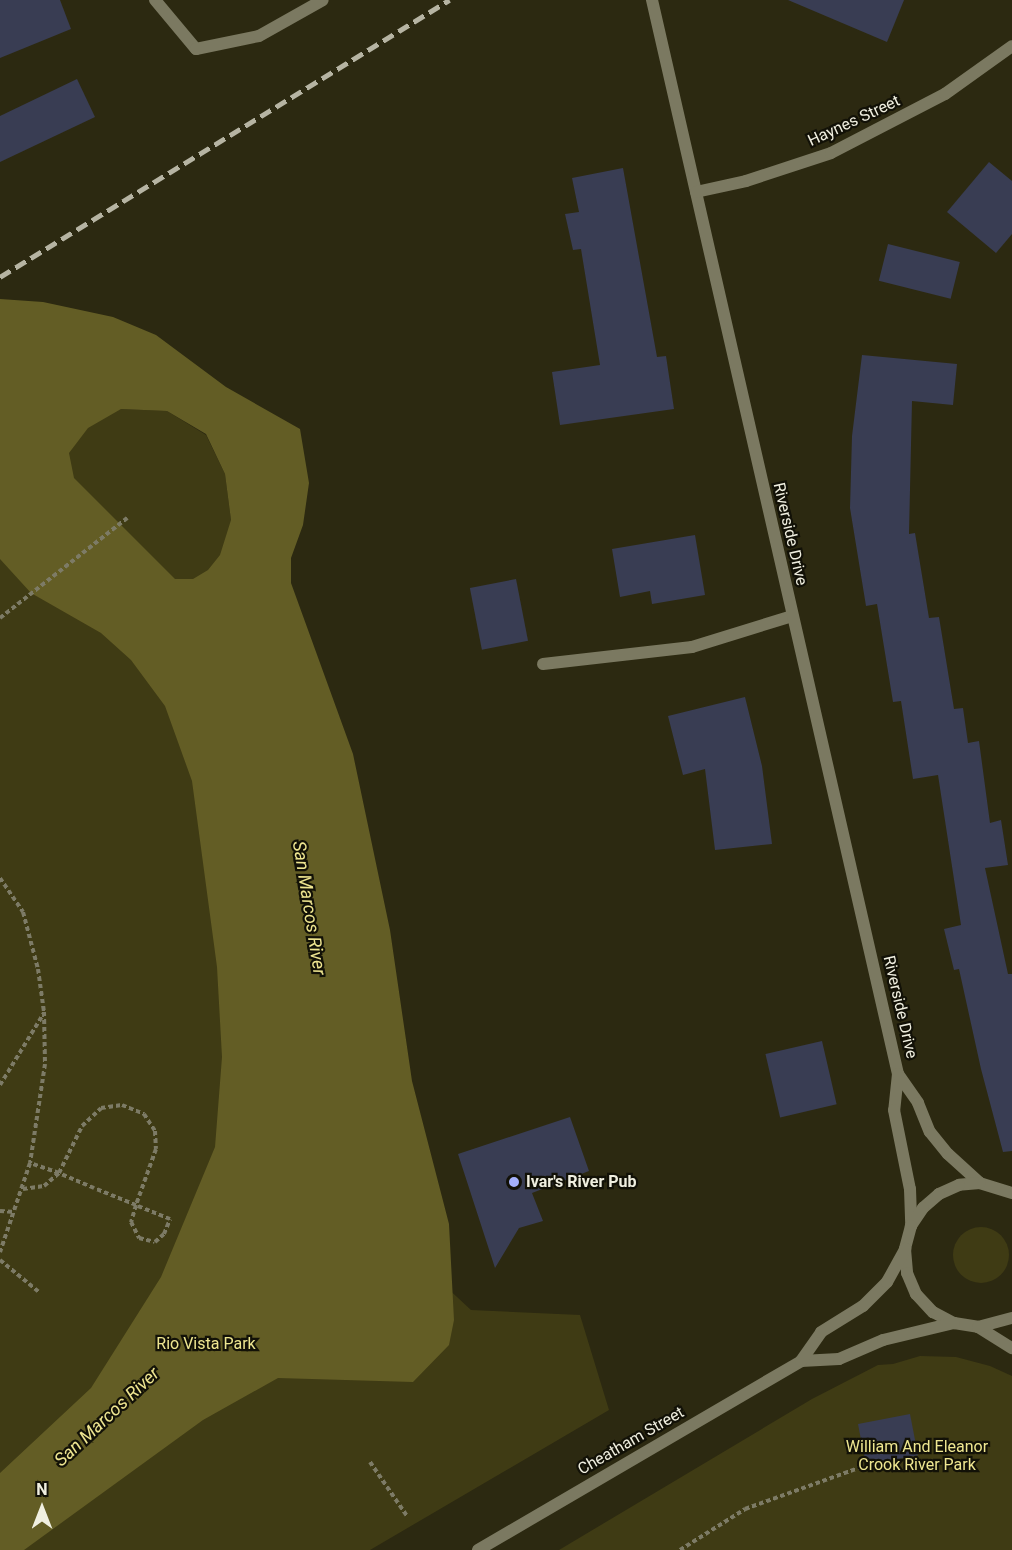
<!DOCTYPE html>
<style>
body{margin:0}
#map{position:relative;width:1012px;height:1550px;overflow:hidden;background:#2c2911;font-family:Roboto,sans-serif}
div>[style]{position:absolute}
.green>*{inset:0;background:#3f3b14}
.round{border-radius:50%}
.water>*{inset:0;background:#635d25}
.building>*{inset:0;background:#393d53;transform-origin:0 0}
.path>*{height:4px;margin-top:-2px;transform-origin:0;background:repeating-linear-gradient(90deg,#7d7b66 0 4.5px,transparent 0 7.5px)}
.service>*{height:12px;margin:-6px;padding:0 6px;transform-origin:6px;border-radius:6px;background:#7b7961}
.minor>*{height:12px;margin:-6px;padding:0 6px;transform-origin:6px;border-radius:6px;background:#7b7961}
.tertiary>*{height:12px;margin:-6px;padding:0 6px;transform-origin:6px;border-radius:6px;background:#7b7961}
.rail>*{height:4.5px;margin-top:-2.25px;transform-origin:0;background:repeating-linear-gradient(90deg,#b6b4a3 0 12px,transparent 0 18px)}
.dots>*{width:16px;height:16px;translate:-50% -50%;box-sizing:border-box;border:3px solid #121107;border-radius:50%}
span{translate:-50% -50%;white-space:nowrap;text-align:center;line-height:1.15;-webkit-text-stroke:4.5px #121107;paint-order:stroke}
.street-label{font-size:16px;color:#f0efe0}
.poi-label{font-size:16px;color:#f0efe0;font-weight:700}
.left{translate:0 -50%;text-align:left}
.park-label{font-size:16px;color:#eee690}
.water-label{font-size:18px;color:#eee590;font-style:italic}
.north{position:absolute;left:12px;top:1478px;width:60px;height:60px;-webkit-text-stroke:4px #121107;paint-order:stroke;rotate:0deg;font-size:16px;font-weight:700;line-height:24px;text-align:center;color:#f0efe0}
.north::after{content:'';display:block;margin:auto;width:21px;height:27px;background:#f0efe0;clip-path:polygon(50% 0,100% 100%,50% 72%,0 100%)}
</style>
<div id="map">
<div class="green">
<i style="clip-path:polygon(121px 409px,167px 411px,206px 435px,225px 474px,231px 520px,271px 1124px,471px 1310px,580px 1315px,609px 1410px,370px 1550px,0 1550px,0 436px)"></i>
<i class="round" style="left:953px;top:1227px;width:56px;height:56px"></i>
<i style="clip-path:polygon(920px 1356px,956px 1357px,990px 1366px,1012px 1376px,1012px 1550px,559px 1550px,812px 1399px,878px 1365px,893px 1364px)"></i>
</div>
<div class="water">
<i style="clip-path:polygon(evenodd,0 299px,43px 302px,113px 317px,156px 335px,226px 387px,300px 429px,309px 483px,303px 525px,291px 558px,291px 583px,353px 754px,390px 930px,412px 1081px,449px 1224px,454px 1320px,449px 1345px,413px 1382px,278px 1378px,203px 1420px,24px 1550px,0 1550px,0 1473px,91px 1388px,161px 1277px,215px 1147px,222px 1057px,217px 967px,192px 781px,165px 706px,131px 660px,101px 633px,31px 593px,0 559px,0 299px,121px 409px,167px 411px,206px 434px,225px 474px,231px 520px,220px 555px,208px 570px,193px 579px,175px 579px,74px 478px,69px 453px,88px 428px,121px 409px)"></i>
</div>
<div class="building">
<i style="clip-path:polygon(0 0,60px 0,71px 29px,0 58px)"></i>
<i style="clip-path:polygon(788px 0,904px 0,887px 42px)"></i>
<i style="clip-path:polygon(77px 79px,95px 117px,0 162px,0 116px)"></i>
<i style="clip-path:polygon(989px 162px,1012px 181px,1012px 234px,996px 253px,947px 212px)"></i>
<i style="clip-path:polygon(623px 168px,657px 357px,666px 356px,674px 409px,560px 425px,552px 372px,600px 365px,581px 249px,573px 250px,565px 214px,579px 212px,572px 178px)"></i>
<i style="left:888px;top:244px;width:74px;height:38px;rotate:14deg"></i>
<i style="clip-path:polygon(862px 355px,957px 364px,953px 405px,912px 401px,909px 534px,915px 533px,929px 618px,939px 617px,954px 709px,963px 708px,968px 743px,979px 741px,990px 823px,1001px 820px,1008px 865px,985px 868px,1008px 974px,1012px 974px,1012px 1151px,1003px 1152px,981px 1069px,959px 969px,954px 970px,944px 929px,961px 925px,938px 775px,913px 779px,901px 701px,893px 702px,877px 604px,866px 606px,850px 508px,852px 436px)"></i>
<i style="clip-path:polygon(695px 535px,705px 595px,652px 604px,650px 591px,620px 597px,612px 549px)"></i>
<i style="left:516px;top:579px;width:63px;height:47px;rotate:79deg"></i>
<i style="clip-path:polygon(745px 697px,762px 766px,772px 844px,715px 850px,705px 769px,683px 775px,668px 716px)"></i>
<i style="left:822px;top:1041px;width:65px;height:58px;rotate:77deg"></i>
<i style="clip-path:polygon(570px 1117px,589px 1171px,532px 1193px,543px 1221px,519px 1228px,495px 1268px,458px 1154px)"></i>
<i style="left:910px;top:1414px;width:42px;height:53px;rotate:79deg"></i>
</div>
<div class="path">
<i style="left:0;top:618px;width:162px;rotate:-38.2deg"></i>
<i style="left:0;top:878px;width:41px;rotate:55.9deg"></i>
<i style="left:23px;top:912px;width:59px;rotate:75.3deg"></i>
<i style="left:38px;top:969px;width:43px;rotate:82.1deg"></i>
<i style="left:44px;top:1012px;width:52px;rotate:88.9deg"></i>
<i style="left:45px;top:1064px;width:100px;rotate:98.6deg"></i>
<i style="left:30px;top:1163px;width:94px;rotate:108.6deg"></i>
<i style="left:0;top:1085px;width:84px;rotate:-58.6deg"></i>
<i style="left:23px;top:1189px;width:21px;rotate:-8deg"></i>
<i style="left:44px;top:1186px;width:20px;rotate:-41deg"></i>
<i style="left:59px;top:1173px;width:52px;rotate:-63.9deg"></i>
<i style="left:82px;top:1126px;width:26px;rotate:-43deg"></i>
<i style="left:101px;top:1108px;width:21px;rotate:-8deg"></i>
<i style="left:122px;top:1105px;width:24px;rotate:22deg"></i>
<i style="left:144px;top:1114px;width:20px;rotate:57deg"></i>
<i style="left:155px;top:1131px;width:18px;rotate:87deg"></i>
<i style="left:156px;top:1149px;width:59px;rotate:109.7deg"></i>
<i style="left:136px;top:1205px;width:18px;rotate:106deg"></i>
<i style="left:131px;top:1222px;width:18px;rotate:63deg"></i>
<i style="left:139px;top:1238px;width:16px;rotate:14deg"></i>
<i style="left:155px;top:1242px;width:12px;rotate:-42deg"></i>
<i style="left:164px;top:1234px;width:16px;rotate:-68deg"></i>
<i style="left:170px;top:1219px;width:37px;rotate:-158deg"></i>
<i style="left:136px;top:1205px;width:45px;rotate:-158deg"></i>
<i style="left:94px;top:1188px;width:38px;rotate:-157deg"></i>
<i style="left:59px;top:1173px;width:31px;rotate:-161deg"></i>
<i style="left:0;top:1211px;width:15px;rotate:4deg"></i>
<i style="left:0;top:1260px;width:50px;rotate:39.4deg"></i>
<i style="left:370px;top:1462px;width:65px;rotate:55.6deg"></i>
<i style="left:680px;top:1550px;width:77px;rotate:-32.2deg"></i>
<i style="left:745px;top:1509px;width:127px;rotate:-19.9deg"></i>
</div>
<div class="service">
<i style="left:543px;top:664px;width:150px;rotate:-6.5deg"></i>
<i style="left:692px;top:647px;width:105px;rotate:-17.2deg"></i>
</div>
<div class="minor">
<i style="left:155px;top:0;width:64px;rotate:50.1deg"></i>
<i style="left:196px;top:49px;width:64px;rotate:-11.7deg"></i>
<i style="left:259px;top:36px;width:73px;rotate:-29.4deg"></i>
<i style="left:652px;top:0;width:1102px;rotate:77.1deg"></i>
<i style="left:898px;top:1074px;width:36px;rotate:96deg"></i>
<i style="left:894px;top:1110px;width:81px;rotate:78.6deg"></i>
<i style="left:910px;top:1189px;width:37px;rotate:88deg"></i>
<i style="left:696px;top:192px;width:51px;rotate:-12.4deg"></i>
<i style="left:746px;top:181px;width:89px;rotate:-18.2deg"></i>
<i style="left:831px;top:153px;width:128px;rotate:-27.4deg"></i>
<i style="left:945px;top:94px;width:82px;rotate:-35.6deg"></i>
<i style="left:898px;top:1074px;width:35px;rotate:55deg"></i>
<i style="left:918px;top:1103px;width:31px;rotate:68deg"></i>
<i style="left:930px;top:1132px;width:28px;rotate:51deg"></i>
<i style="left:948px;top:1154px;width:43px;rotate:42.2deg"></i>
<i style="left:978px;top:1327px;width:40px;rotate:32deg"></i>
</div>
<div class="tertiary">
<i style="left:1012px;top:1193px;width:34px;rotate:-163deg"></i>
<i style="left:980px;top:1183px;width:21px;rotate:175deg"></i>
<i style="left:959px;top:1185px;width:22px;rotate:156deg"></i>
<i style="left:939px;top:1194px;width:21px;rotate:139deg"></i>
<i style="left:923px;top:1208px;width:22px;rotate:124deg"></i>
<i style="left:911px;top:1226px;width:24px;rotate:105deg"></i>
<i style="left:905px;top:1249px;width:24px;rotate:85deg"></i>
<i style="left:907px;top:1273px;width:23px;rotate:67deg"></i>
<i style="left:916px;top:1294px;width:25px;rotate:47deg"></i>
<i style="left:933px;top:1312px;width:24px;rotate:28deg"></i>
<i style="left:954px;top:1323px;width:24px;rotate:9deg"></i>
<i style="left:978px;top:1327px;width:35px;rotate:-15deg"></i>
<i style="left:801px;top:1361px;width:38px;rotate:-3deg"></i>
<i style="left:839px;top:1359px;width:48px;rotate:-23.4deg"></i>
<i style="left:883px;top:1340px;width:73px;rotate:-13.5deg"></i>
<i style="left:478px;top:1550px;width:374px;rotate:-30.3deg"></i>
<i style="left:801px;top:1361px;width:35px;rotate:-55deg"></i>
<i style="left:821px;top:1332px;width:49px;rotate:-31.8deg"></i>
<i style="left:863px;top:1306px;width:34px;rotate:-45deg"></i>
<i style="left:887px;top:1282px;width:38px;rotate:-61deg"></i>
</div>
<div class="rail">
<i style="left:0;top:277px;width:528px;rotate:-31.67deg"></i>
</div>
<div class="dots">
<i style="left:514px;top:1182px;background:#a5b1fc"></i>
</div>
<div class="street-label">
<span style="left:854px;top:121px;rotate:-25deg">Haynes Street</span>
<span style="left:790px;top:534px;rotate:77deg">Riverside Drive</span>
<span style="left:900px;top:1007px;rotate:77deg">Riverside Drive</span>
<span style="left:631px;top:1441px;rotate:-30deg">Cheatham Street</span>
</div>
<div class="poi-label">
<span class="left" style="left:526px;top:1182px">Ivar's River Pub</span>
</div>
<div class="park-label">
<span style="left:206px;top:1344px">Rio Vista Park</span>
<span style="left:917px;top:1456px">William And Eleanor<br>Crook River Park</span>
</div>
<div class="water-label">
<span style="left:309px;top:908px;rotate:81deg">San Marcos River</span>
<span style="left:107px;top:1417px;rotate:-43deg">San Marcos River</span>
</div>
<div class="north">N</div>
</div>
